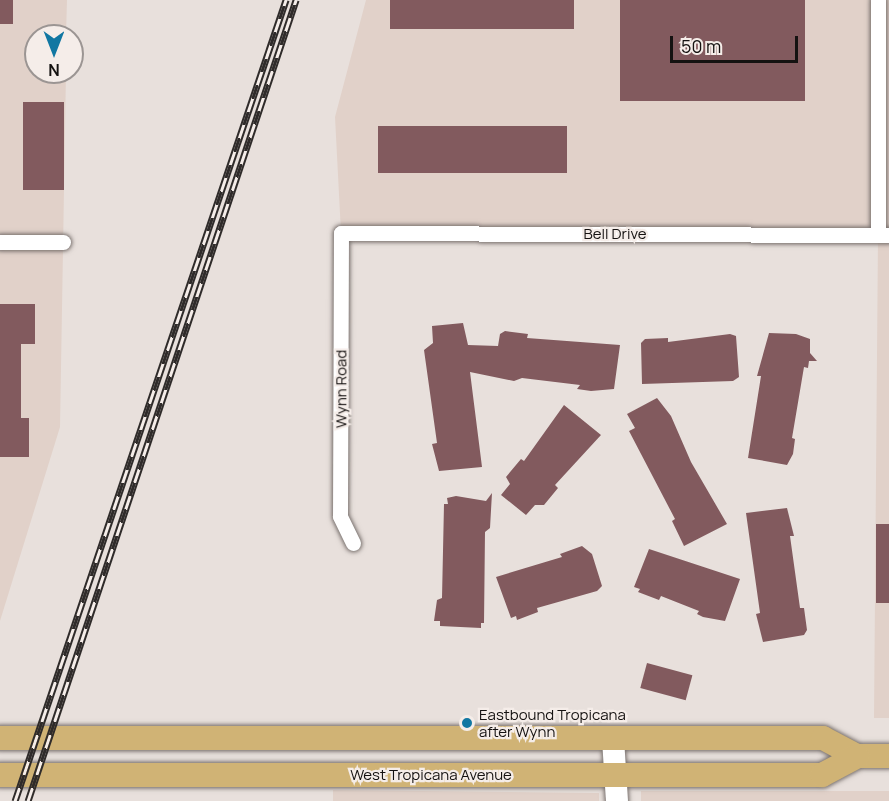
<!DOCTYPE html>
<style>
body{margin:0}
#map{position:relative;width:889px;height:801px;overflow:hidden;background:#e8e0dc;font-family:Manrope,sans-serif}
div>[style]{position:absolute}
.built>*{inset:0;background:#e1d1c9;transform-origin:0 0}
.building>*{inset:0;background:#825a5e;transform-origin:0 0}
.roads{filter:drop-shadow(0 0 2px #7b7370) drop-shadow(0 0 2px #7b7370)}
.street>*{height:15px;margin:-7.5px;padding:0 7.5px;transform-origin:7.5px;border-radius:7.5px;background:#fff}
.secondary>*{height:22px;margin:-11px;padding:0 11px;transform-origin:11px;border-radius:11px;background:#fff}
.primary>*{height:24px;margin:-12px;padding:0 12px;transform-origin:12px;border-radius:12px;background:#d0b375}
.rail>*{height:7px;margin-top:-3.5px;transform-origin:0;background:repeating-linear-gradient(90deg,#f5ede9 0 14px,#2f2b2a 0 28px);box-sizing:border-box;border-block:2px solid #2f2b2a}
.dots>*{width:16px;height:16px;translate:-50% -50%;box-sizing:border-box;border:3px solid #f5ede9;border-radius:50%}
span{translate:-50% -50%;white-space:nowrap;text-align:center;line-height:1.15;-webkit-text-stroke:4.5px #f5ede9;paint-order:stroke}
.street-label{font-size:15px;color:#151211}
.poi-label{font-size:15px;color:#151211}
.left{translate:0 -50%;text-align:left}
.north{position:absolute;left:24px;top:24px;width:60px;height:60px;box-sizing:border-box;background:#f5ede9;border:2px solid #9b9593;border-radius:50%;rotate:180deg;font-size:16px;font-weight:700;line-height:24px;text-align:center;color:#151211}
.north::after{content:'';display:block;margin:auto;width:21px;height:27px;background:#1177a2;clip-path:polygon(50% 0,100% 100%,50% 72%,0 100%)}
.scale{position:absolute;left:670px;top:36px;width:128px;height:27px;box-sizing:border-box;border:3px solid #151211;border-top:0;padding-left:8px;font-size:18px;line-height:21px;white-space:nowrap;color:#151211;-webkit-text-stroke:4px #f5ede9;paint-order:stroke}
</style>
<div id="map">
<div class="built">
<i style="clip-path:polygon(0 0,67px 0,66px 36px,36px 36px,36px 72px,66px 72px,60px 427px,0 621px)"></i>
<i style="clip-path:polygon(366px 0,889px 0,889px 718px,874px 718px,878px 235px,341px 233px,335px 117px)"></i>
<i style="clip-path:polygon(333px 790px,599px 793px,599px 801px,333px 801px)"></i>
<i style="left:641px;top:791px;width:248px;height:10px"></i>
</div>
<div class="building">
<i style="left:0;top:0;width:13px;height:24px"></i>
<i style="left:390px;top:0;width:184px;height:29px"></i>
<i style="left:620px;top:0;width:185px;height:101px"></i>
<i style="left:23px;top:102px;width:41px;height:88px"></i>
<i style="left:378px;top:126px;width:189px;height:47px"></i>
<i style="clip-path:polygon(0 304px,35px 304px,35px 344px,21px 344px,21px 418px,29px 418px,29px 457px,0 457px)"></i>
<i style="clip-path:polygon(463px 323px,468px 345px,498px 346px,500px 334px,505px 331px,528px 334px,527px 338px,620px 345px,614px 389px,591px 391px,577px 389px,580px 385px,522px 378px,514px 381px,470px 372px,482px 467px,439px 471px,432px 444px,437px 443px,424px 350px,433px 343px,432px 326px)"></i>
<i style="clip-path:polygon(769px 333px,796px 334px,810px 339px,810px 353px,817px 361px,809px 361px,808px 368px,804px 367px,792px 438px,795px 439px,793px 454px,787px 465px,748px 458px,761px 376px,757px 376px)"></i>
<i style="clip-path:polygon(730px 334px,736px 336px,739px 377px,733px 381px,642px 384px,641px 343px,645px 339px,668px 338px,668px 342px)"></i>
<i style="clip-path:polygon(657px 398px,671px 416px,691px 462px,727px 524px,684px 546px,672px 521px,675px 519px,629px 431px,635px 428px,627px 414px)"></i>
<i style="clip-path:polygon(564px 405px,601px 435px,555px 485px,558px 488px,544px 505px,535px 505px,526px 515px,501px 495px,510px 484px,506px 477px,521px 459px,524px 461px)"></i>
<i style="clip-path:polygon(492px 493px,490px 528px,485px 532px,484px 623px,481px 623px,481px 628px,440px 626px,440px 621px,434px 621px,437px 600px,442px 598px,444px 504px,448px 504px,447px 498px,456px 496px,486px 501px)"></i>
<i style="clip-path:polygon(787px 508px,794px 536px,790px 536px,800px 608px,804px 608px,807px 630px,804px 635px,763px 642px,756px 614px,760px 613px,746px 513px)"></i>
<i style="left:876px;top:524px;width:13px;height:79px"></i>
<i style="clip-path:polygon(582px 546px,592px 554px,602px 586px,597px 591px,537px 608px,538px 612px,517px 620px,516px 616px,511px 618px,496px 577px,562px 557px,560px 554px)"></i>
<i style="clip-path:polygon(649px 549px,740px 579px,725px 621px,703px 617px,697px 614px,699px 611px,661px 596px,659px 600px,638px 592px,640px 589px,634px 587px)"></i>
<i style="left:647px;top:663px;width:47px;height:26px;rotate:15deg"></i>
</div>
<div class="roads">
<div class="street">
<i style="left:878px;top:0;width:235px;rotate:90deg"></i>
<i style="left:0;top:242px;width:63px"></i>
<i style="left:353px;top:543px;width:30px;rotate:-116deg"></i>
<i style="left:340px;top:516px;width:283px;rotate:-89.8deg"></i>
<i style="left:341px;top:233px;width:548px;rotate:0.21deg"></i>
</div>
<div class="secondary">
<i style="left:613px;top:739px;width:62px;rotate:86.3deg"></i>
</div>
<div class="primary">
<i style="left:0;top:738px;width:823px"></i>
<i style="left:823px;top:738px;width:38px;rotate:28deg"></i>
<i style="left:857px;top:756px;width:32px"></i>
<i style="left:0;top:775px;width:822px"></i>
<i style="left:822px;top:775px;width:40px;rotate:-28deg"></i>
</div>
</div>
<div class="rail">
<i style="left:15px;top:801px;width:846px;rotate:-71.31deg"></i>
<i style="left:28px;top:801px;width:845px;rotate:-71.5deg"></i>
</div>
<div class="dots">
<i style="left:467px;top:723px;background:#1177a2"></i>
</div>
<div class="street-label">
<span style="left:615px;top:234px">Bell Drive</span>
<span style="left:341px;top:389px;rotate:-90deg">Wynn Road</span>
<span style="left:431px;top:775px">West Tropicana Avenue</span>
</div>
<div class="poi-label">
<span class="left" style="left:479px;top:723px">Eastbound Tropicana<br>after Wynn</span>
</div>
<div class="north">N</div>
<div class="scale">50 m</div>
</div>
